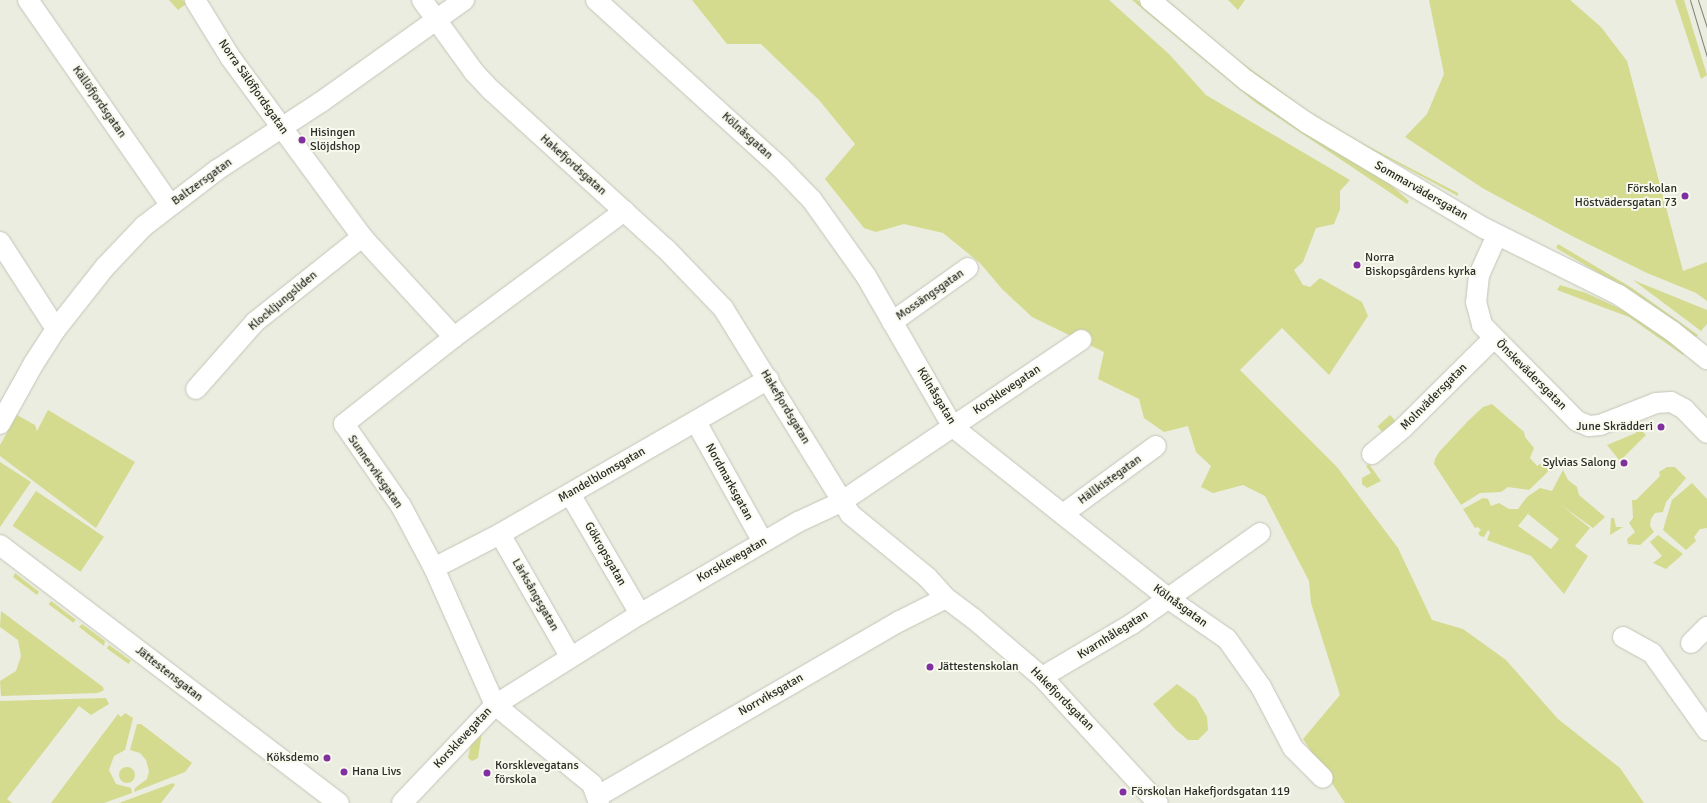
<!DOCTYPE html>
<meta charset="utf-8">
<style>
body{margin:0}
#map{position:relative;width:1707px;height:803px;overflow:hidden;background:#ebede0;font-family:Signika,sans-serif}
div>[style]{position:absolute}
.green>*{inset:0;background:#d4db8e;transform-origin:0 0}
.round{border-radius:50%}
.roads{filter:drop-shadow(0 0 1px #c3c5b8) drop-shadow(0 0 1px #c3c5b8)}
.minor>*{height:20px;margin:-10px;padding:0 10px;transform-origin:10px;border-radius:10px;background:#fff}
.tram>*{height:1px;margin:-0.5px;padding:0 0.5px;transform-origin:0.5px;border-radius:0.5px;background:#82837a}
.dots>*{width:11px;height:11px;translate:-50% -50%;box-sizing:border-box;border:2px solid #f9faee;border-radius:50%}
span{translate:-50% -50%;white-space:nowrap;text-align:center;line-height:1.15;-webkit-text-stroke:4px #f9faee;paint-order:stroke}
.street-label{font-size:12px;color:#2b2c27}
.poi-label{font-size:12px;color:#2b2c27}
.left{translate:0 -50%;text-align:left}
.right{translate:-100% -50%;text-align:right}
</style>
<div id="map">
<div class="green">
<i style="clip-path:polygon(169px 0,183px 0,186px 4px,178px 10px)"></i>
<i style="clip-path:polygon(692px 0,1109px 0,1169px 54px,1206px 95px,1350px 180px,1340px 191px,1340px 209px,1334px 224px,1316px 228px,1303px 262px,1294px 270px,1303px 285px,1310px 287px,1320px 278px,1362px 302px,1368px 316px,1329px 375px,1282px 328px,1240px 370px,1337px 467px,1398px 548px,1432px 620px,1463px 629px,1506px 660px,1558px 719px,1620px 768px,1644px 803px,1345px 803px,1303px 739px,1340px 695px,1311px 603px,1309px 581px,1265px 496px,1243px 485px,1213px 493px,1201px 487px,1211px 466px,1196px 452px,1188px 426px,1164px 432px,1144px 418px,1139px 399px,1098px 379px,1104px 352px,1032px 317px,1002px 289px,980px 263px,943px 233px,904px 224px,876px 232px,864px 228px,825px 179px,855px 144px,819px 100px,761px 44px,727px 44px)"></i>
<i style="clip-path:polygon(1132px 0,1137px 0,1305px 132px,1391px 185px,1409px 201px,1407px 204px,1255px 102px)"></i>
<i style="clip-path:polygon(1163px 0,1167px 0,1238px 60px,1308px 111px,1360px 142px,1458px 193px,1458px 196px,1328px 126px,1258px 78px)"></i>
<i style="clip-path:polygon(1228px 0,1245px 0,1238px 10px)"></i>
<i style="clip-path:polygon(1429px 0,1570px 0,1601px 27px,1627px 61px,1683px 271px,1707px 262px,1707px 301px,1696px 293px,1647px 273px,1572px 236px,1484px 189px,1405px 137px,1427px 114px,1444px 74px)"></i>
<i style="clip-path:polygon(1675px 0,1684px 0,1707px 75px,1701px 79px)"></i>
<i style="clip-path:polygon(1558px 244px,1632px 288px,1698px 335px,1695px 338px,1633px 293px,1556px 248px)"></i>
<i style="clip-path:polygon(1633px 280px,1707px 310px,1707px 324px,1701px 331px)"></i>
<i style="clip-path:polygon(1560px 285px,1586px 293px,1634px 315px,1685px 353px,1683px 355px,1629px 317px,1557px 290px)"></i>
<i style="clip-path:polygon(1492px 404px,1524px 432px,1525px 437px,1534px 448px,1530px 458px,1537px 466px,1545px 461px,1551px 460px,1556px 464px,1529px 490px,1508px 487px,1501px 492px,1480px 493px,1461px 505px,1434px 464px,1435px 459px,1439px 452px,1468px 421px,1483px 407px)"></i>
<i style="clip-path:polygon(48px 410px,135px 462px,96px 528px,0 456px,0 445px,17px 415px,35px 425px,37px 431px)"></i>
<i style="left:1390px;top:415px;width:15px;height:17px;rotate:48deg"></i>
<i style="clip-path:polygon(1634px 423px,1646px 435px,1620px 461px,1607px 445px,1636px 433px)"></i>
<i style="clip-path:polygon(0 462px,31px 482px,0 527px)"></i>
<i style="clip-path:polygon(1369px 464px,1381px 481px,1367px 488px,1362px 484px,1362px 478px,1371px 473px,1366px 466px)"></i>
<i style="clip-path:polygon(1667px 467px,1675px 467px,1686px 478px,1666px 502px,1663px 512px,1655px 513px,1651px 519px,1650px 526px,1654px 532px,1640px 545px,1628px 544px,1627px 539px,1635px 532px,1629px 523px,1633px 518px,1632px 500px,1636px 500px,1660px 476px,1659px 472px)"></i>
<i style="clip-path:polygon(evenodd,1563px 470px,1568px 480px,1577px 487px,1579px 495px,1605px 517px,1593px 528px,1561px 505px,1590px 528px,1575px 546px,1588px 556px,1564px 594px,1531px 556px,1487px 540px,1490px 532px,1488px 530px,1484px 537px,1480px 536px,1478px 533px,1481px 530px,1478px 527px,1475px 528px,1463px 509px,1483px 498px,1488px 499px,1491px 506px,1499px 503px,1509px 509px,1518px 509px,1527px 497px,1540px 488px,1552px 491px,1563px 470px,1531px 510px,1528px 514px,1559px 539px,1551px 549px,1518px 526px,1531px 510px)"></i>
<i style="clip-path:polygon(1692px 483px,1707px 499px,1707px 528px,1700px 529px,1694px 537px,1696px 541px,1686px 550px,1663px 530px,1672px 500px)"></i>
<i style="left:36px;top:491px;width:82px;height:42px;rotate:34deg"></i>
<i style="clip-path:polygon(1611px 518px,1614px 518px,1616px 527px,1623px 527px,1610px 535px)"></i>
<i style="clip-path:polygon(1658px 535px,1683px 554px,1666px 569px,1653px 563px,1662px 556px,1650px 542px)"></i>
<i style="clip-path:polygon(15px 573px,39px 592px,37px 595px,13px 577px)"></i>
<i style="left:51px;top:601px;width:31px;height:4px;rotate:37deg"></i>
<i style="clip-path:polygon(1px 611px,103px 687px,104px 690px,98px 693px,1px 696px,0 681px,16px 671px,21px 656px,18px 640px,0 627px)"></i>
<i style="clip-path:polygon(82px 624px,105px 641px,104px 646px,79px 627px)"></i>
<i style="left:109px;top:645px;width:27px;height:4px;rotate:36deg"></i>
<i style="clip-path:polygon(1177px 684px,1196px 698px,1207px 717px,1208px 730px,1198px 740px,1188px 740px,1176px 730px,1153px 704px)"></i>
<i style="clip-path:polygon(106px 698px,109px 704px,91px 715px,79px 706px,7px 799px,12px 803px,0 803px,0 701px)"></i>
<i style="clip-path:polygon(125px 713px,133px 718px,125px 750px,114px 756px,109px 770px,116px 784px,131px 788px,132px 793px,104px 803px,51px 803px,118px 714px,121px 717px)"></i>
<i style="clip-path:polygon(137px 724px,141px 724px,192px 763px,185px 772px,134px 792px,135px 788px,147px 779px,149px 771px,146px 760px,140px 753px,130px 750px)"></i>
<i style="clip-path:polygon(482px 732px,478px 758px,472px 761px,468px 758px,471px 744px)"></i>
<i class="round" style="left:119px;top:767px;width:16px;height:16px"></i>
<i style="clip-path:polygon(173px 783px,175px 785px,161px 803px,119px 803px)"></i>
</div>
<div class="roads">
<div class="minor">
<i style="left:28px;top:0;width:249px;rotate:55.2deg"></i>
<i style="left:195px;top:0;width:67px;rotate:58.4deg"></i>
<i style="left:230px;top:57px;width:223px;rotate:53.7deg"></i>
<i style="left:362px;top:237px;width:136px;rotate:47.4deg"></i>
<i style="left:422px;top:0;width:89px;rotate:54.2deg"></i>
<i style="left:474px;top:72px;width:25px;rotate:47deg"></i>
<i style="left:491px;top:90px;width:236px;rotate:42.3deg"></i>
<i style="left:666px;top:249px;width:82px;rotate:46deg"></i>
<i style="left:723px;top:308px;width:242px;rotate:58.3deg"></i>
<i style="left:850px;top:514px;width:99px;rotate:39.3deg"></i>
<i style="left:927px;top:577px;width:28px;rotate:48deg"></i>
<i style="left:946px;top:598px;width:35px;rotate:37deg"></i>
<i style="left:974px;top:619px;width:89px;rotate:40.5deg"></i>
<i style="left:1042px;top:677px;width:171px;rotate:47.4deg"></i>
<i style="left:596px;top:0;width:248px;rotate:42.2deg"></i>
<i style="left:780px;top:167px;width:46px;rotate:45.9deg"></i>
<i style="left:812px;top:200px;width:93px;rotate:54.6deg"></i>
<i style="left:866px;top:276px;width:174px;rotate:60.1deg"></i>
<i style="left:953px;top:427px;width:276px;rotate:38.5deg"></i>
<i style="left:1169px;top:599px;width:70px;rotate:34.6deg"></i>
<i style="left:1227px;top:639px;width:59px;rotate:54.7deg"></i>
<i style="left:1261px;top:687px;width:69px;rotate:62.3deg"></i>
<i style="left:1293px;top:748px;width:42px;rotate:45deg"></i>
<i style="left:1150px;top:0;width:126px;rotate:39.9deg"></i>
<i style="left:1247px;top:81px;width:73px;rotate:35deg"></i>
<i style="left:1307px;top:123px;width:206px;rotate:30.7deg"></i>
<i style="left:1484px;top:228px;width:151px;rotate:26.4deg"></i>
<i style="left:1619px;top:295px;width:64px;rotate:34.2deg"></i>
<i style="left:1672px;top:331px;width:45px;rotate:38.7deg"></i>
<i style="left:1497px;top:235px;width:44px;rotate:114.2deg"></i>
<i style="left:1479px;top:275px;width:27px;rotate:96deg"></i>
<i style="left:1476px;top:302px;width:24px;rotate:75deg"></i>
<i style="left:1482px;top:325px;width:135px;rotate:45.3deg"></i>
<i style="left:1577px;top:421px;width:13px;rotate:23deg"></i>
<i style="left:1589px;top:426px;width:11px;rotate:-5deg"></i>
<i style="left:1600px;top:425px;width:60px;rotate:-21.4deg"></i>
<i style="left:1656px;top:403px;width:15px;rotate:-4deg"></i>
<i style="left:1671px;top:402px;width:15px;rotate:28deg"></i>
<i style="left:1684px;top:409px;width:33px;rotate:46deg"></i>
<i style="left:0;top:242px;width:103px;rotate:57.2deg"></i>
<i style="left:892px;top:322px;width:93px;rotate:-35.4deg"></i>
<i style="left:196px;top:389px;width:89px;rotate:-48.6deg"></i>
<i style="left:255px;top:322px;width:137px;rotate:-38.5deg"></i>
<i style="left:696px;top:422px;width:137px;rotate:60.8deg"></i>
<i style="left:0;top:424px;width:70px;rotate:-60.9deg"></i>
<i style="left:34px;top:363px;width:40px;rotate:-57.1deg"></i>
<i style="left:56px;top:329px;width:79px;rotate:-51.7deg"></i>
<i style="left:105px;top:267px;width:57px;rotate:-46.4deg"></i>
<i style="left:144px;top:226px;width:92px;rotate:-37.5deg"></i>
<i style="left:217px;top:170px;width:124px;rotate:-33.2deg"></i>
<i style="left:321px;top:102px;width:176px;rotate:-35.5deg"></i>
<i style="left:1372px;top:454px;width:40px;rotate:-40deg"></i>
<i style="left:1403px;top:428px;width:128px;rotate:-44.7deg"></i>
<i style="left:570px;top:494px;width:139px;rotate:59.7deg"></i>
<i style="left:1063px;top:514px;width:115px;rotate:-36.2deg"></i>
<i style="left:500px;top:534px;width:141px;rotate:60.2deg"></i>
<i style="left:0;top:545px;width:426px;rotate:37.3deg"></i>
<i style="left:434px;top:568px;width:74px;rotate:-27.3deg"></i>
<i style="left:500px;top:534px;width:310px;rotate:-30deg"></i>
<i style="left:1623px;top:637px;width:33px;rotate:29deg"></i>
<i style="left:1652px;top:653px;width:95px;rotate:54.5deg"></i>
<i style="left:1691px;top:643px;width:23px;rotate:-45deg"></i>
<i style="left:1042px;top:677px;width:104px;rotate:-30.5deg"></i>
<i style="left:1132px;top:624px;width:157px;rotate:-35.4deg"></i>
<i style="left:598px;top:796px;width:349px;rotate:-30.1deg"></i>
<i style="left:900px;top:621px;width:51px;rotate:-26.6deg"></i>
<i style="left:402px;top:803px;width:135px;rotate:-46.5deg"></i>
<i style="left:495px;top:705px;width:171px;rotate:-32.1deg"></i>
<i style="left:640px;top:614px;width:183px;rotate:-30.2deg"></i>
<i style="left:798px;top:522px;width:47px;rotate:-24.9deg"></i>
<i style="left:841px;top:502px;width:290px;rotate:-34deg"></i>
<i style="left:599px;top:803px;width:20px;rotate:-110deg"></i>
<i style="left:592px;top:784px;width:125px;rotate:-140.8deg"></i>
<i style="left:495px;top:705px;width:150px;rotate:-114deg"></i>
<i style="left:434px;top:568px;width:70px;rotate:-118deg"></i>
<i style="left:401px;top:506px;width:100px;rotate:-124.8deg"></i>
<i style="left:344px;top:424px;width:140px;rotate:-38.3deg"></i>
<i style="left:454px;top:337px;width:212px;rotate:-36.5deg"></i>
</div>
</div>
<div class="tram">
<i style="left:1690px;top:0;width:59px;rotate:73.4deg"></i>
<i style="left:1698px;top:0;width:29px;rotate:72deg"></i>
</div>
<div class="dots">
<i style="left:302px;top:140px;background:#8130a0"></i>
<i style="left:1685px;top:196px;background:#8130a0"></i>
<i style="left:1357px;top:265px;background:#8130a0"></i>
<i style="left:1661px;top:427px;background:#8130a0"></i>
<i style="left:1624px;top:463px;background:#8130a0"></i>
<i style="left:930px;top:667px;background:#8130a0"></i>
<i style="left:327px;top:758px;background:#8130a0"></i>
<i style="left:344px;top:772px;background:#8130a0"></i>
<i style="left:487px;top:773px;background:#8130a0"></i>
<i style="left:1123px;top:792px;background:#8130a0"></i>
</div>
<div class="street-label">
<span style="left:253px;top:87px;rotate:55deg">Norra Sälöfjordsgatan</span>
<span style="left:99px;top:102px;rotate:55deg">Källöfjordsgatan</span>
<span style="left:747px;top:136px;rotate:42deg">Kölnåsgatan</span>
<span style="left:573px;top:165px;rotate:42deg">Hakefjordsgatan</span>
<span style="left:202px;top:182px;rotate:-36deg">Baltzersgatan</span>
<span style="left:1421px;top:191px;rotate:30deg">Sommarvädersgatan</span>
<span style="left:930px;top:295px;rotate:-35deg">Mossängsgatan</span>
<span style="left:283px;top:301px;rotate:-40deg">Klockljungsliden</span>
<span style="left:1531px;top:375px;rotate:45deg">Önskevädersgatan</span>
<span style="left:1007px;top:390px;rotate:-34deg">Korsklevegatan</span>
<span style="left:936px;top:396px;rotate:59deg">Kölnåsgatan</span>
<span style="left:1434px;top:397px;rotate:-45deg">Molnvädersgatan</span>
<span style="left:785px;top:407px;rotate:59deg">Hakefjordsgatan</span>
<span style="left:375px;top:472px;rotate:55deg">Sunnerviksgatan</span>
<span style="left:602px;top:475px;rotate:-30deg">Mandelblomsgatan</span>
<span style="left:1110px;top:480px;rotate:-36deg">Hällkistegatan</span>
<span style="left:729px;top:482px;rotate:61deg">Nordmarksgatan</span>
<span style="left:605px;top:554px;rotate:60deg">Gökropsgatan</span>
<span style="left:732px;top:560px;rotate:-30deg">Korsklevegatan</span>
<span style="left:535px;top:595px;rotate:60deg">Lärksångsgatan</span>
<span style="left:1180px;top:606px;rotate:36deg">Kölnåsgatan</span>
<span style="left:1113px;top:635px;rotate:-32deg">Kvarnhålegatan</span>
<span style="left:169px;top:674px;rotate:38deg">Jättestensgatan</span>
<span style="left:771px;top:695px;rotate:-30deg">Norrviksgatan</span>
<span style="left:1062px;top:699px;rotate:45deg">Hakefjordsgatan</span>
<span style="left:463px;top:738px;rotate:-47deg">Korsklevegatan</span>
</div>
<div class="poi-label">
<span class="left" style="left:310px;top:140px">Hisingen<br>Slöjdshop</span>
<span class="right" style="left:1677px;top:196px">Förskolan<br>Höstvädersgatan 73</span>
<span class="left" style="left:1365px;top:265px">Norra<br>Biskopsgårdens kyrka</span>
<span class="right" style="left:1653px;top:427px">June Skrädderi</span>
<span class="right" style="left:1616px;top:463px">Sylvias Salong</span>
<span class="left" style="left:938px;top:667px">Jättestenskolan</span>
<span class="right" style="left:319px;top:758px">Köksdemo</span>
<span class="left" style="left:495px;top:773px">Korsklevegatans<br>förskola</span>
<span class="left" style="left:352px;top:772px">Hana Livs</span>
<span class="left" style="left:1131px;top:792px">Förskolan Hakefjordsgatan 119</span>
</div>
</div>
